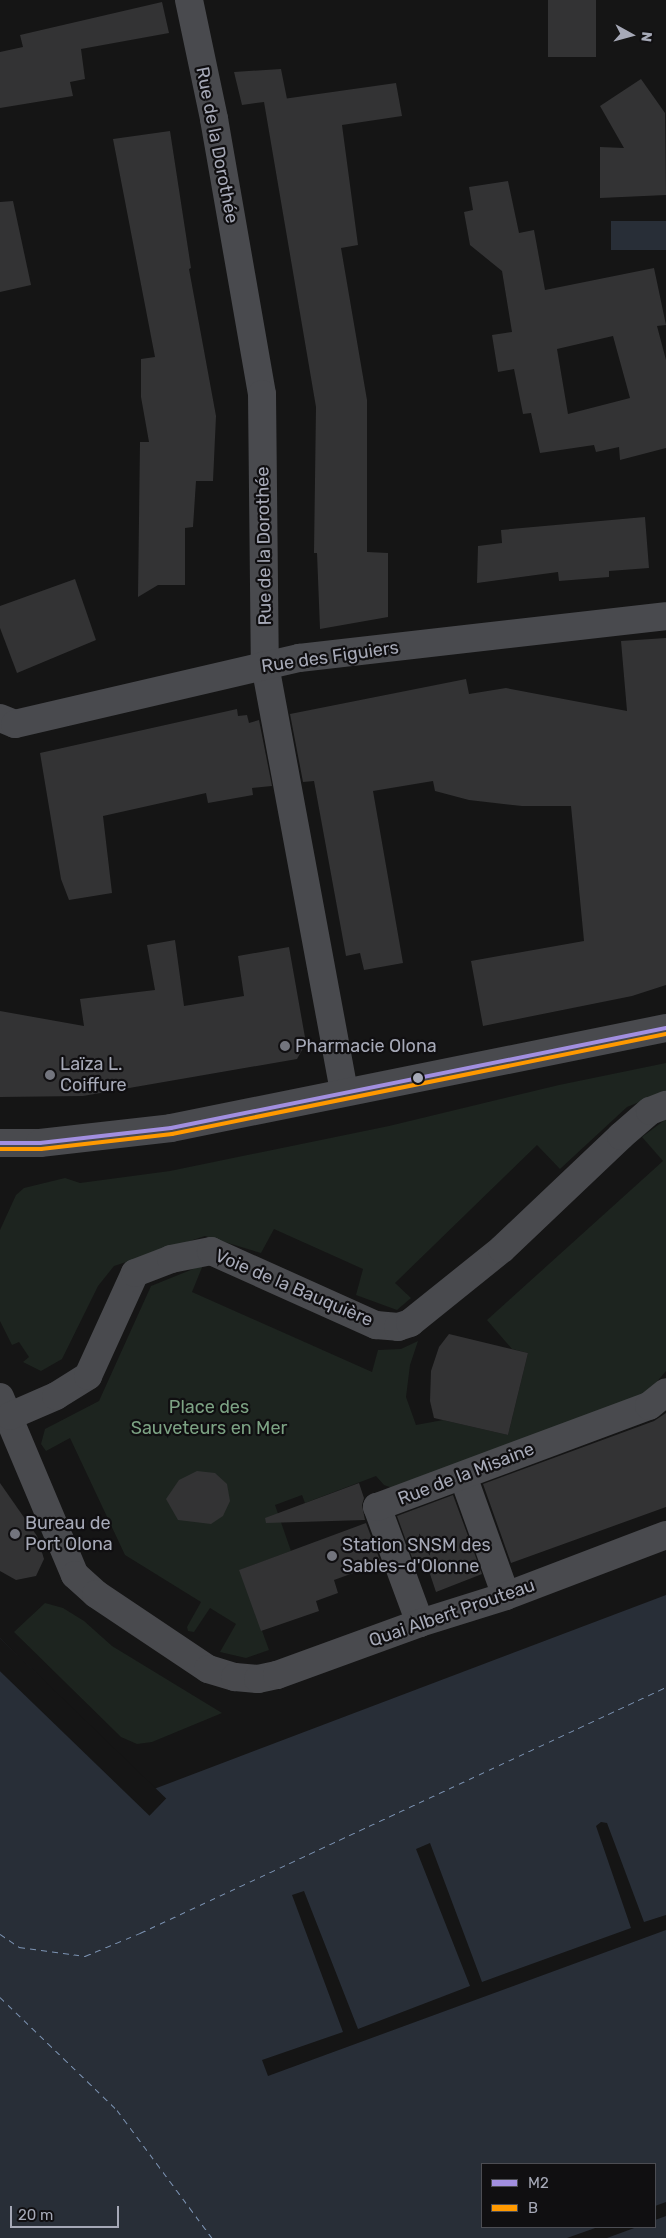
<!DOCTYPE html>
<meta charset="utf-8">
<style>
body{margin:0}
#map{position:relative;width:666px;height:2238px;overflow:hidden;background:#151515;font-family:Rubik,sans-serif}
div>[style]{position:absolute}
.green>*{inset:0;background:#1d241f}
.water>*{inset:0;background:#282e37;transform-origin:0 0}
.pier>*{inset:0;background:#151515;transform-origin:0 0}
.ferry>*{height:1px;margin-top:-0.5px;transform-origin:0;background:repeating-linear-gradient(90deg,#7c93b3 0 6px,transparent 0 11px)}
.building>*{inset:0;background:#333334;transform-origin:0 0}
.pedestrian>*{height:28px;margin:-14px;padding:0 14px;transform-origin:14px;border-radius:14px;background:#494a4e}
.minor>*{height:28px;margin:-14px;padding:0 14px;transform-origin:14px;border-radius:14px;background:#494a4e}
.tertiary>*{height:28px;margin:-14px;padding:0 14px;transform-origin:14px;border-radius:14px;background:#494a4e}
.bus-1>*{height:4px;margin:-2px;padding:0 2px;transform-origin:2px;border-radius:2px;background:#a28fe0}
.bus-2>*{height:4px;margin:-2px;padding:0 2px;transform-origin:2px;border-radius:2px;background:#f90}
.dots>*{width:14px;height:14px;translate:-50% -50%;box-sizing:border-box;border:2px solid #100f11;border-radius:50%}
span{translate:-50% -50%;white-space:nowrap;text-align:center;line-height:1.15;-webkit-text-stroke:4.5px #100f11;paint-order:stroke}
.street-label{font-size:18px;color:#a6a9b7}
.poi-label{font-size:18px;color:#a6a9b7}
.left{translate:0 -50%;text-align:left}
.park-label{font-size:18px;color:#7ca283}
.legend{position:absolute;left:481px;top:2163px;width:175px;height:65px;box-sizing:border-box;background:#100f11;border:1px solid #4c4d53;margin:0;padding:6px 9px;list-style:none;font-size:15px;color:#a6a9b7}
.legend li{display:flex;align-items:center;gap:10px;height:25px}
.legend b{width:25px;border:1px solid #4c4d53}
.north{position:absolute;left:606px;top:10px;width:50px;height:50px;-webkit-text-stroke:4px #100f11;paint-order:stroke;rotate:97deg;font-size:14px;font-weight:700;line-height:20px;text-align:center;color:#a6a9b7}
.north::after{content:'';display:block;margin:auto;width:18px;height:22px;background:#a6a9b7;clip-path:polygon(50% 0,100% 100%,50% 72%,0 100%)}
.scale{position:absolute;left:10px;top:2206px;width:109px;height:22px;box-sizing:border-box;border:2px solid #a6a9b7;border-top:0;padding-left:6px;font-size:15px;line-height:18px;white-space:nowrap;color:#a6a9b7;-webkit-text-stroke:4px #100f11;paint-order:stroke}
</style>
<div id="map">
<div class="green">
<i style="clip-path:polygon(666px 1063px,666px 1091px,627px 1107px,560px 1169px,537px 1145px,395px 1283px,411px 1298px,397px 1310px,356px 1295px,363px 1269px,274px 1229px,261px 1253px,205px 1236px,114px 1266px,98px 1286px,62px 1359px,41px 1371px,23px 1362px,29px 1357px,19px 1342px,12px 1345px,0 1321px,0 1230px,16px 1195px,24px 1188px,65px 1178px,80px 1183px,170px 1171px,389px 1126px,559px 1085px)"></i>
<i style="clip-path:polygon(666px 1119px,666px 1371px,644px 1397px,395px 1489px,384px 1485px,376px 1476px,305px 1503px,302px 1495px,275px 1505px,291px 1551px,240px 1570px,269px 1650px,246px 1658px,220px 1652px,236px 1624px,210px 1608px,194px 1632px,188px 1631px,187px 1627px,201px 1602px,125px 1555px,70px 1438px,46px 1451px,41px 1444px,45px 1429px,99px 1401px,151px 1286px,203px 1265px,192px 1292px,372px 1372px,378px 1350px,401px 1349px,418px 1341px,410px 1365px,406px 1397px,416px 1425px,443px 1420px,508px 1435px,528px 1353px,512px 1349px,487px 1320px,663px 1161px,642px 1137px)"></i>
<i style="clip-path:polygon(45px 1603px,63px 1608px,84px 1621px,112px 1646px,222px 1713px,152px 1742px,137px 1744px,121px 1737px,14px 1632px)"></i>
</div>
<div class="water">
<i style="left:666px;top:221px;width:29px;height:55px;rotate:90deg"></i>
<i style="clip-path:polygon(evenodd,666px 1595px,666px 2238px,0 2238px,0 1638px,154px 1789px,666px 1595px,482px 2164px,655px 2164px,655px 2227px,482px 2227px,482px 2164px)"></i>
</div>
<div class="pier">
<i style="left:0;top:1638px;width:231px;height:24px;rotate:44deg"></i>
<i style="clip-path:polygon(601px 1822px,607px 1823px,644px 1922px,666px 1915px,666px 1930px,268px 2076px,262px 2060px,343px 2032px,292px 1895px,304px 1891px,358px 2029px,470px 1986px,416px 1849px,430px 1843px,482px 1982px,631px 1928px,596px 1826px)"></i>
<i style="clip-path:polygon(666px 2202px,666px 2216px,655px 2220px,655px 2206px)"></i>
<i style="clip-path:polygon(598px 2227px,637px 2227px,607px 2238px,567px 2238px)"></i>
</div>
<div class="ferry">
<i style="left:0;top:1934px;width:23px;rotate:34deg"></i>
<i style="left:19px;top:1947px;width:67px;rotate:7.8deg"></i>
<i style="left:85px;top:1956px;width:60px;rotate:-22.7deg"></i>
<i style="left:140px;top:1933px;width:581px;rotate:-25.06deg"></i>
<i style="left:0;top:1997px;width:163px;rotate:44deg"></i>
<i style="left:117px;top:2110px;width:159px;rotate:53.4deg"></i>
</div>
<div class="building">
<i style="left:548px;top:0;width:48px;height:57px"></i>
<i style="clip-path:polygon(162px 2px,169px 33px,81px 49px,85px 79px,70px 82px,73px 96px,0 108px,0 52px,23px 47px,20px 35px)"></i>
<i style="clip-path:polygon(281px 69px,287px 99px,283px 99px,396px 83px,402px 116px,342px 125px,358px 245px,341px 248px,367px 400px,367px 552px,388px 553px,388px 617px,320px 629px,317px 553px,314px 553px,316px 407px,264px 102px,242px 105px,234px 72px)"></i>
<i style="clip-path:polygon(641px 79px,665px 113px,666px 195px,600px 198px,600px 147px,624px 148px,600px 106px)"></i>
<i style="clip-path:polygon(170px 131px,191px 268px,189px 269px,216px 416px,213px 481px,196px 481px,193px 527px,185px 528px,185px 585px,158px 585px,138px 597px,140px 442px,149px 442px,141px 397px,141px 359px,155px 357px,113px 139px)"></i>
<i style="clip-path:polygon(evenodd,508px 181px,519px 233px,534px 230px,545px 290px,654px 268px,666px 325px,657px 326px,666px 360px,666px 448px,620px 460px,619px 447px,596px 452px,594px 445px,540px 453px,531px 413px,523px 414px,514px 369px,498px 372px,492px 335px,512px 332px,502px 271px,470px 245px,464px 212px,473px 210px,469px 187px,508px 181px,613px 336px,630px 398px,568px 414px,557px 349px,613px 336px)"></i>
<i style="clip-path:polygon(13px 201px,31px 285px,0 292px,0 202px)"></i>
<i style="clip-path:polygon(645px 517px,649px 568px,609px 571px,609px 577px,559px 581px,558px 572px,477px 583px,478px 546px,502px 543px,501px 530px)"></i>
<i style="clip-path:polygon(75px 579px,96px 640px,17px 673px,0 628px,0 606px)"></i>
<i style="clip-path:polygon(666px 638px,666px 985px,632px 996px,483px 1026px,471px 961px,584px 941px,571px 806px,522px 806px,469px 800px,435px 791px,433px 781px,373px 791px,403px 963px,364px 970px,360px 953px,346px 956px,314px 781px,303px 782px,290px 714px,466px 679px,469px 694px,506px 688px,627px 711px,621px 641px)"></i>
<i style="clip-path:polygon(237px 709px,238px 716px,247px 715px,249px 723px,259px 720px,272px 786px,252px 788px,253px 795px,208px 803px,206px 793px,103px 816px,112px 893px,69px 900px,61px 879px,40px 753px)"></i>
<i style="clip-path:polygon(175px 940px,184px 1006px,244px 996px,238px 956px,289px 947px,306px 1043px,297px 1059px,83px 1096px,0 1097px,0 1011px,84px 1026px,80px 999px,155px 990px,147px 945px)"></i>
<i style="clip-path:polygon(449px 1334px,528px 1353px,508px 1435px,434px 1418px,430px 1401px,431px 1371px,439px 1347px)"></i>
<i style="clip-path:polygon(666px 1413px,666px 1507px,511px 1563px,483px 1484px,654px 1421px)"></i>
<i style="clip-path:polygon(197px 1471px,215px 1473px,227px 1484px,230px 1501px,223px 1516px,211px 1524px,178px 1520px,166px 1499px,179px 1480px)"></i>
<i style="clip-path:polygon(0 1483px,37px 1536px,44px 1559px,36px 1576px,16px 1580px,0 1571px)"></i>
<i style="clip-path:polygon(359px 1483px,364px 1498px,362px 1505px,365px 1520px,266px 1523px,265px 1518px)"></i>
<i style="clip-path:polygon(453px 1495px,482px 1574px,436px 1592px,425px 1559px,414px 1563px,397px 1516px)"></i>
<i style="clip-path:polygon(366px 1523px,381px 1563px,334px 1580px,338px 1593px,316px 1601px,319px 1611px,261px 1631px,239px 1570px)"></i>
</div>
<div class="pedestrian">
<i style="left:463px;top:1476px;width:127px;rotate:70.3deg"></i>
<i style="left:420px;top:1623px;width:124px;rotate:-110.3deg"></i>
<i style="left:377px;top:1507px;width:290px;rotate:-20.4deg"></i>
<i style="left:649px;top:1406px;width:22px;rotate:-39deg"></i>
</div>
<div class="minor">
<i style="left:189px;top:0;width:122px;rotate:78.1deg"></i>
<i style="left:214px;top:119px;width:279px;rotate:80.1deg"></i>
<i style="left:262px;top:394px;width:271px;rotate:89.4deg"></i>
<i style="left:265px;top:665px;width:433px;rotate:79.5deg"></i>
<i style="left:0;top:718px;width:16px;rotate:22deg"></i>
<i style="left:15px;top:724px;width:292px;rotate:-13.1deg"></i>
<i style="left:299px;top:658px;width:369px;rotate:-6.5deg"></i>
<i style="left:0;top:1397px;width:193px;rotate:67.2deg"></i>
<i style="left:75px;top:1575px;width:28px;rotate:42deg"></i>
<i style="left:96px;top:1594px;width:135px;rotate:33.8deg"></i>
<i style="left:208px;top:1669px;width:28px;rotate:17deg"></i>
<i style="left:235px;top:1677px;width:23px;rotate:5deg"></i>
<i style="left:258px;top:1679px;width:19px;rotate:-12deg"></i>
<i style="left:277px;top:1675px;width:152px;rotate:-20deg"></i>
<i style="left:420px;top:1623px;width:90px;rotate:-17.4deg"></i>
<i style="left:506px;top:1596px;width:171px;rotate:-20.9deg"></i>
<i style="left:10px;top:1416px;width:50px;rotate:-23.5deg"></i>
<i style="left:56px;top:1396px;width:38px;rotate:-32deg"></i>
<i style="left:88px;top:1376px;width:113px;rotate:-65.5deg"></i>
<i style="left:135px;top:1273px;width:39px;rotate:-21deg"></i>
<i style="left:171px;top:1259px;width:41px;rotate:-11.3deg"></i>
<i style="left:211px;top:1251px;width:181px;rotate:24.2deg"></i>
<i style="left:376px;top:1325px;width:22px;rotate:5deg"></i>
<i style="left:398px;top:1327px;width:13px;rotate:-18deg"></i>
<i style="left:410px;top:1323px;width:118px;rotate:-38.8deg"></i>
<i style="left:502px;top:1249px;width:164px;rotate:-43.5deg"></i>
<i style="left:621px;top:1136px;width:38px;rotate:-41deg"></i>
<i style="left:650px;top:1111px;width:17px;rotate:-21deg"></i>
</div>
<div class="tertiary">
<i style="left:0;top:1143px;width:40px"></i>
<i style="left:40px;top:1143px;width:132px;rotate:-6.5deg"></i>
<i style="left:171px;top:1128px;width:505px;rotate:-11.42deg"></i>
</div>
<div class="bus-1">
<i style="left:0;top:1143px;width:40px"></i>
<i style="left:40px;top:1143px;width:132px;rotate:-6.5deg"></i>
<i style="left:171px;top:1128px;width:505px;rotate:-11.42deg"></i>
</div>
<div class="bus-2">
<i style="left:0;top:1149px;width:41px"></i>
<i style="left:41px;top:1149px;width:132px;rotate:-6.5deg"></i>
<i style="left:172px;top:1134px;width:504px;rotate:-11.44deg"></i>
</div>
<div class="dots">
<i style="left:285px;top:1046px;background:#73757e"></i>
<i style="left:50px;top:1075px;background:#73757e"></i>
<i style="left:418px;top:1078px;background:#a6a9b7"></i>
<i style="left:15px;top:1534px;background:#73757e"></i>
<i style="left:332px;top:1556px;background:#73757e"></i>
</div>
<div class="street-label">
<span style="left:217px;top:145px;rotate:79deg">Rue de la Dorothée</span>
<span style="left:264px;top:546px;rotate:-91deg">Rue de la Dorothée</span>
<span style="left:330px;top:657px;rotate:-8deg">Rue des Figuiers</span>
<span style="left:294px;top:1288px;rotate:23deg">Voie de la Bauquière</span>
<span style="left:466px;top:1474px;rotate:-21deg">Rue de la Misaine</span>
<span style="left:452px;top:1613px;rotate:-19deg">Quai Albert Prouteau</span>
</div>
<div class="poi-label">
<span class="left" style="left:295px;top:1046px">Pharmacie Olona</span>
<span class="left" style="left:60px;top:1075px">Laïza L.<br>Coiffure</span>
<span class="left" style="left:25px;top:1534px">Bureau de<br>Port Olona</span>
<span class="left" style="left:342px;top:1556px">Station SNSM des<br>Sables-d'Olonne</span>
</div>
<div class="park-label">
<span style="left:209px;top:1418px">Place des<br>Sauveteurs en Mer</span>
</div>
<ul class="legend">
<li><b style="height:6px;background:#a28fe0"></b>M2</li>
<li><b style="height:6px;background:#f90"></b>B</li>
</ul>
<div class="north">N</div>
<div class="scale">20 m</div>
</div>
